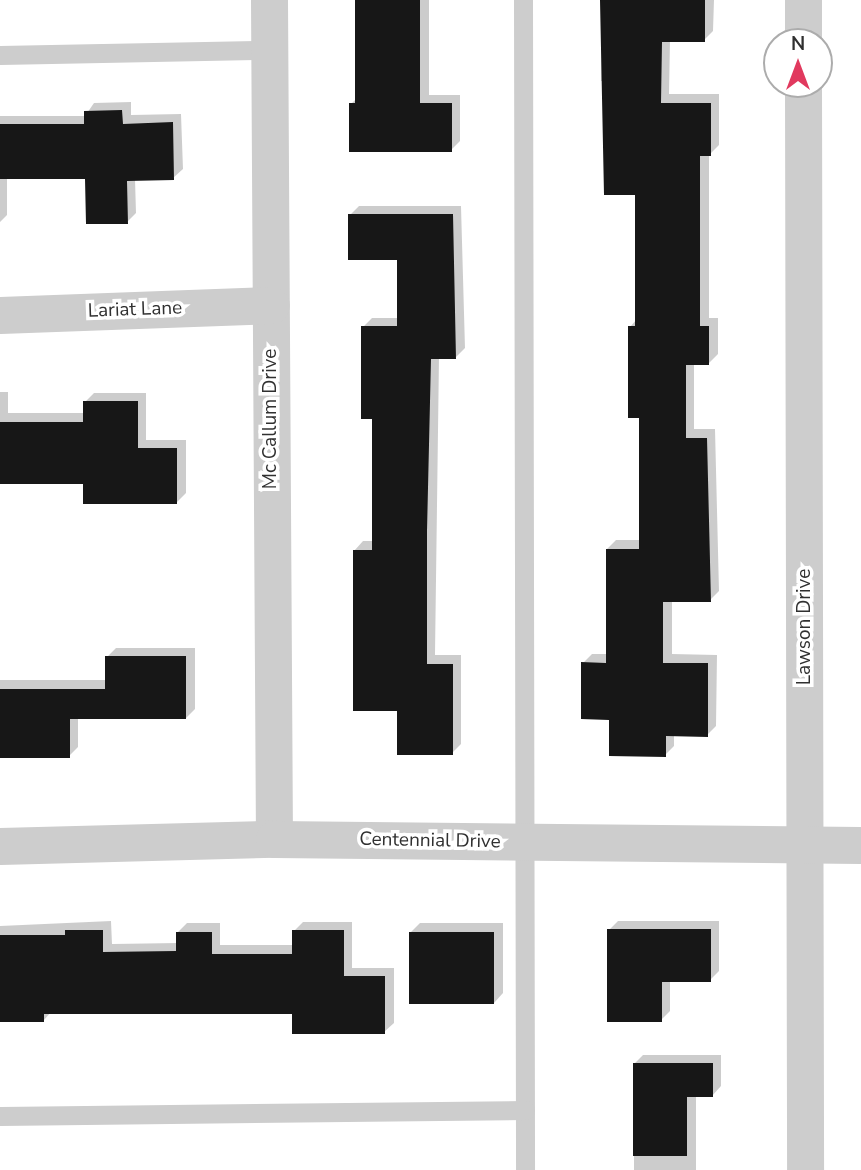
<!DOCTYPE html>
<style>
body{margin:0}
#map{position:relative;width:861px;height:1170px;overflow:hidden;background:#fff;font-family:"Nunito Sans",sans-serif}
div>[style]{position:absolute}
.shadow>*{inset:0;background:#0003}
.building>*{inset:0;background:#171717;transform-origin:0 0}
.service>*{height:19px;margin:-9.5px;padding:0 9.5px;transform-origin:9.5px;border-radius:9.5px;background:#cdcdcd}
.minor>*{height:37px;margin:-18.5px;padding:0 18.5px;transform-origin:18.5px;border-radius:18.5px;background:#cdcdcd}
span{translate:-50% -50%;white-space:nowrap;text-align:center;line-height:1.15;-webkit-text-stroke:7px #fff;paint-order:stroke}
.street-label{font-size:19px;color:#303030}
.north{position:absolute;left:763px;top:28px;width:70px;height:70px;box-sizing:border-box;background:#fff;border:2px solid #acacac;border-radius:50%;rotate:0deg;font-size:19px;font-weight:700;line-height:28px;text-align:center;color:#303030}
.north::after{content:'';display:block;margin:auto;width:24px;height:32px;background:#e1395e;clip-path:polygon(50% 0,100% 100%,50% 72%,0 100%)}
</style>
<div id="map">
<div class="shadow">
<i style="clip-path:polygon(357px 0,429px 0,429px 95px,460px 95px,460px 141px,451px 150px,351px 104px,357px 98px)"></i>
<i style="clip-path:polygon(603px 0,714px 0,713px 31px,704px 40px,670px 40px,669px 94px,719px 94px,719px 145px,709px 155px,709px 318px,718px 318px,718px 354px,709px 363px,694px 363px,694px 429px,715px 429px,719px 591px,710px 600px,672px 600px,672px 654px,717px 655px,716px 726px,707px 735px,674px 735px,674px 746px,665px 755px,611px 718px,583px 663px,592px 654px,607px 654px,607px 549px,616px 540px,640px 540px,640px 416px,630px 327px,637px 319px,637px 193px,606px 81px,601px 81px)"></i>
<i style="clip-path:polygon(131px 102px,131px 115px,181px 114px,183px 169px,173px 178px,135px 179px,136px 213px,127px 222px,87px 177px,7px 177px,7px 215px,0 222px,0 116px,85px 116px,94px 103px)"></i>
<i style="clip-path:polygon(359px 206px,461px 206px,465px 348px,456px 357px,439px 357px,435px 655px,461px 655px,461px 744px,452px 753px,354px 551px,363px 541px,374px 541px,374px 417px,363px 327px,372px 318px,398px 318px,398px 258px,350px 215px)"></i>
<i style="clip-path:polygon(0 392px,8px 392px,8px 413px,85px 413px,85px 402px,94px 393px,146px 393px,146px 440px,186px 440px,186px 493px,177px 502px,85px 482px,0 481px)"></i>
<i style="clip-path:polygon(116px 648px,195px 648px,195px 709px,186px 718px,78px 718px,78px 747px,69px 756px,0 756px,0 680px,107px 680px,107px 657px)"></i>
<i style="clip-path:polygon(111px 921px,112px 944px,178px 943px,178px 932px,187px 923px,220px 923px,220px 945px,294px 945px,294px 931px,303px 922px,352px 922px,352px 968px,394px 968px,394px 1023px,384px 1032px,294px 1012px,51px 1012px,44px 1020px,0 1020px,0 926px)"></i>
<i style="clip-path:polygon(618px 921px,719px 921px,719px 971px,710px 980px,670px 980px,670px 1011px,661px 1020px,609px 930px)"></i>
<i style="clip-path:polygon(420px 923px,503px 923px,503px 993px,494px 1003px,411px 932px)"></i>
<i style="clip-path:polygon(643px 1055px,721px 1055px,721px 1086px,712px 1096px,696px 1096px,696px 1170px,634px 1170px,634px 1064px)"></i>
</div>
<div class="building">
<i style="clip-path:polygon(355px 0,420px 0,420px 103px,452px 103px,452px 152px,349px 152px,349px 103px,355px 103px)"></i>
<i style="clip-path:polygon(600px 0,705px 0,705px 42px,662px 42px,661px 103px,711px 103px,711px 156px,700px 156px,700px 326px,709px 326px,709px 365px,686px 365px,686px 438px,707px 438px,711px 602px,663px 602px,663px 663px,708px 663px,708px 737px,666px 736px,666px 757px,609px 756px,609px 720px,581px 719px,581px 662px,606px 663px,606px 549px,639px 549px,639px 418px,628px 418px,628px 326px,635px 326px,635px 195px,604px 195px)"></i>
<i style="clip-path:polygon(122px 110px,123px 124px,173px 122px,174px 180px,127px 181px,128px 224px,86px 224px,85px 179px,0 179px,0 124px,84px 124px,84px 111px)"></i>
<i style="clip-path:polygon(348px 214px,453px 214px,456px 359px,431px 359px,427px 531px,427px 664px,453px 664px,453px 755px,397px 755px,397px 711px,353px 711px,353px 550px,372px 550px,372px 419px,361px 419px,361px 326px,397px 326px,397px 260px,348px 260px)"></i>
<i style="clip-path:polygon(83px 401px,138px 401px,138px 448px,177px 448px,177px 504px,83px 504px,83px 484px,0 484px,0 422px,83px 422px)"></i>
<i style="clip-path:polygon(105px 656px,186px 656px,186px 719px,70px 719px,70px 758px,0 758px,0 689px,105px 689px)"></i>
<i style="clip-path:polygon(607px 929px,711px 929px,711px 982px,662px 982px,662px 1022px,607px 1022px)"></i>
<i style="clip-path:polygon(65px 930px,103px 930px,103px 952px,176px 951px,176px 932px,212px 932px,212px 954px,292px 954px,292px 930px,344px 930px,344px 976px,385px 976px,385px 1034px,292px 1034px,292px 1014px,44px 1014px,44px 1022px,0 1022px,0 935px,65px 935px)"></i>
<i style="left:409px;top:932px;width:85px;height:72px"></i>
<i style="clip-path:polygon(633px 1063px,713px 1063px,713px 1097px,687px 1097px,687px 1156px,633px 1156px)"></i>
</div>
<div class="service">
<i style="left:523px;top:0;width:1170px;rotate:89.9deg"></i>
<i style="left:0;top:55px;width:270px;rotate:-1.1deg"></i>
<i style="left:0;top:1116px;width:525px;rotate:-0.65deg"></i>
</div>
<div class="minor">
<i style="left:269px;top:0;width:839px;rotate:89.66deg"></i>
<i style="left:803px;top:0;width:42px;rotate:90deg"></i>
<i style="left:803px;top:84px;width:1086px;rotate:89.89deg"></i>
<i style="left:0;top:315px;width:271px;rotate:-2.1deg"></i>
<i style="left:0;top:846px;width:274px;rotate:-1.5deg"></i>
<i style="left:274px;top:839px;width:587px;rotate:0.59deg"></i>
</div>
<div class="street-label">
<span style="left:135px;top:310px;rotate:-2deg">Lariat Lane</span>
<span style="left:271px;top:419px;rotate:-90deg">Mc Callum Drive</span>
<span style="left:805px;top:627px;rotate:-90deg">Lawson Drive</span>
<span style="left:430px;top:841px;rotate:1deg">Centennial Drive</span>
</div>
<div class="north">N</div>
</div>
